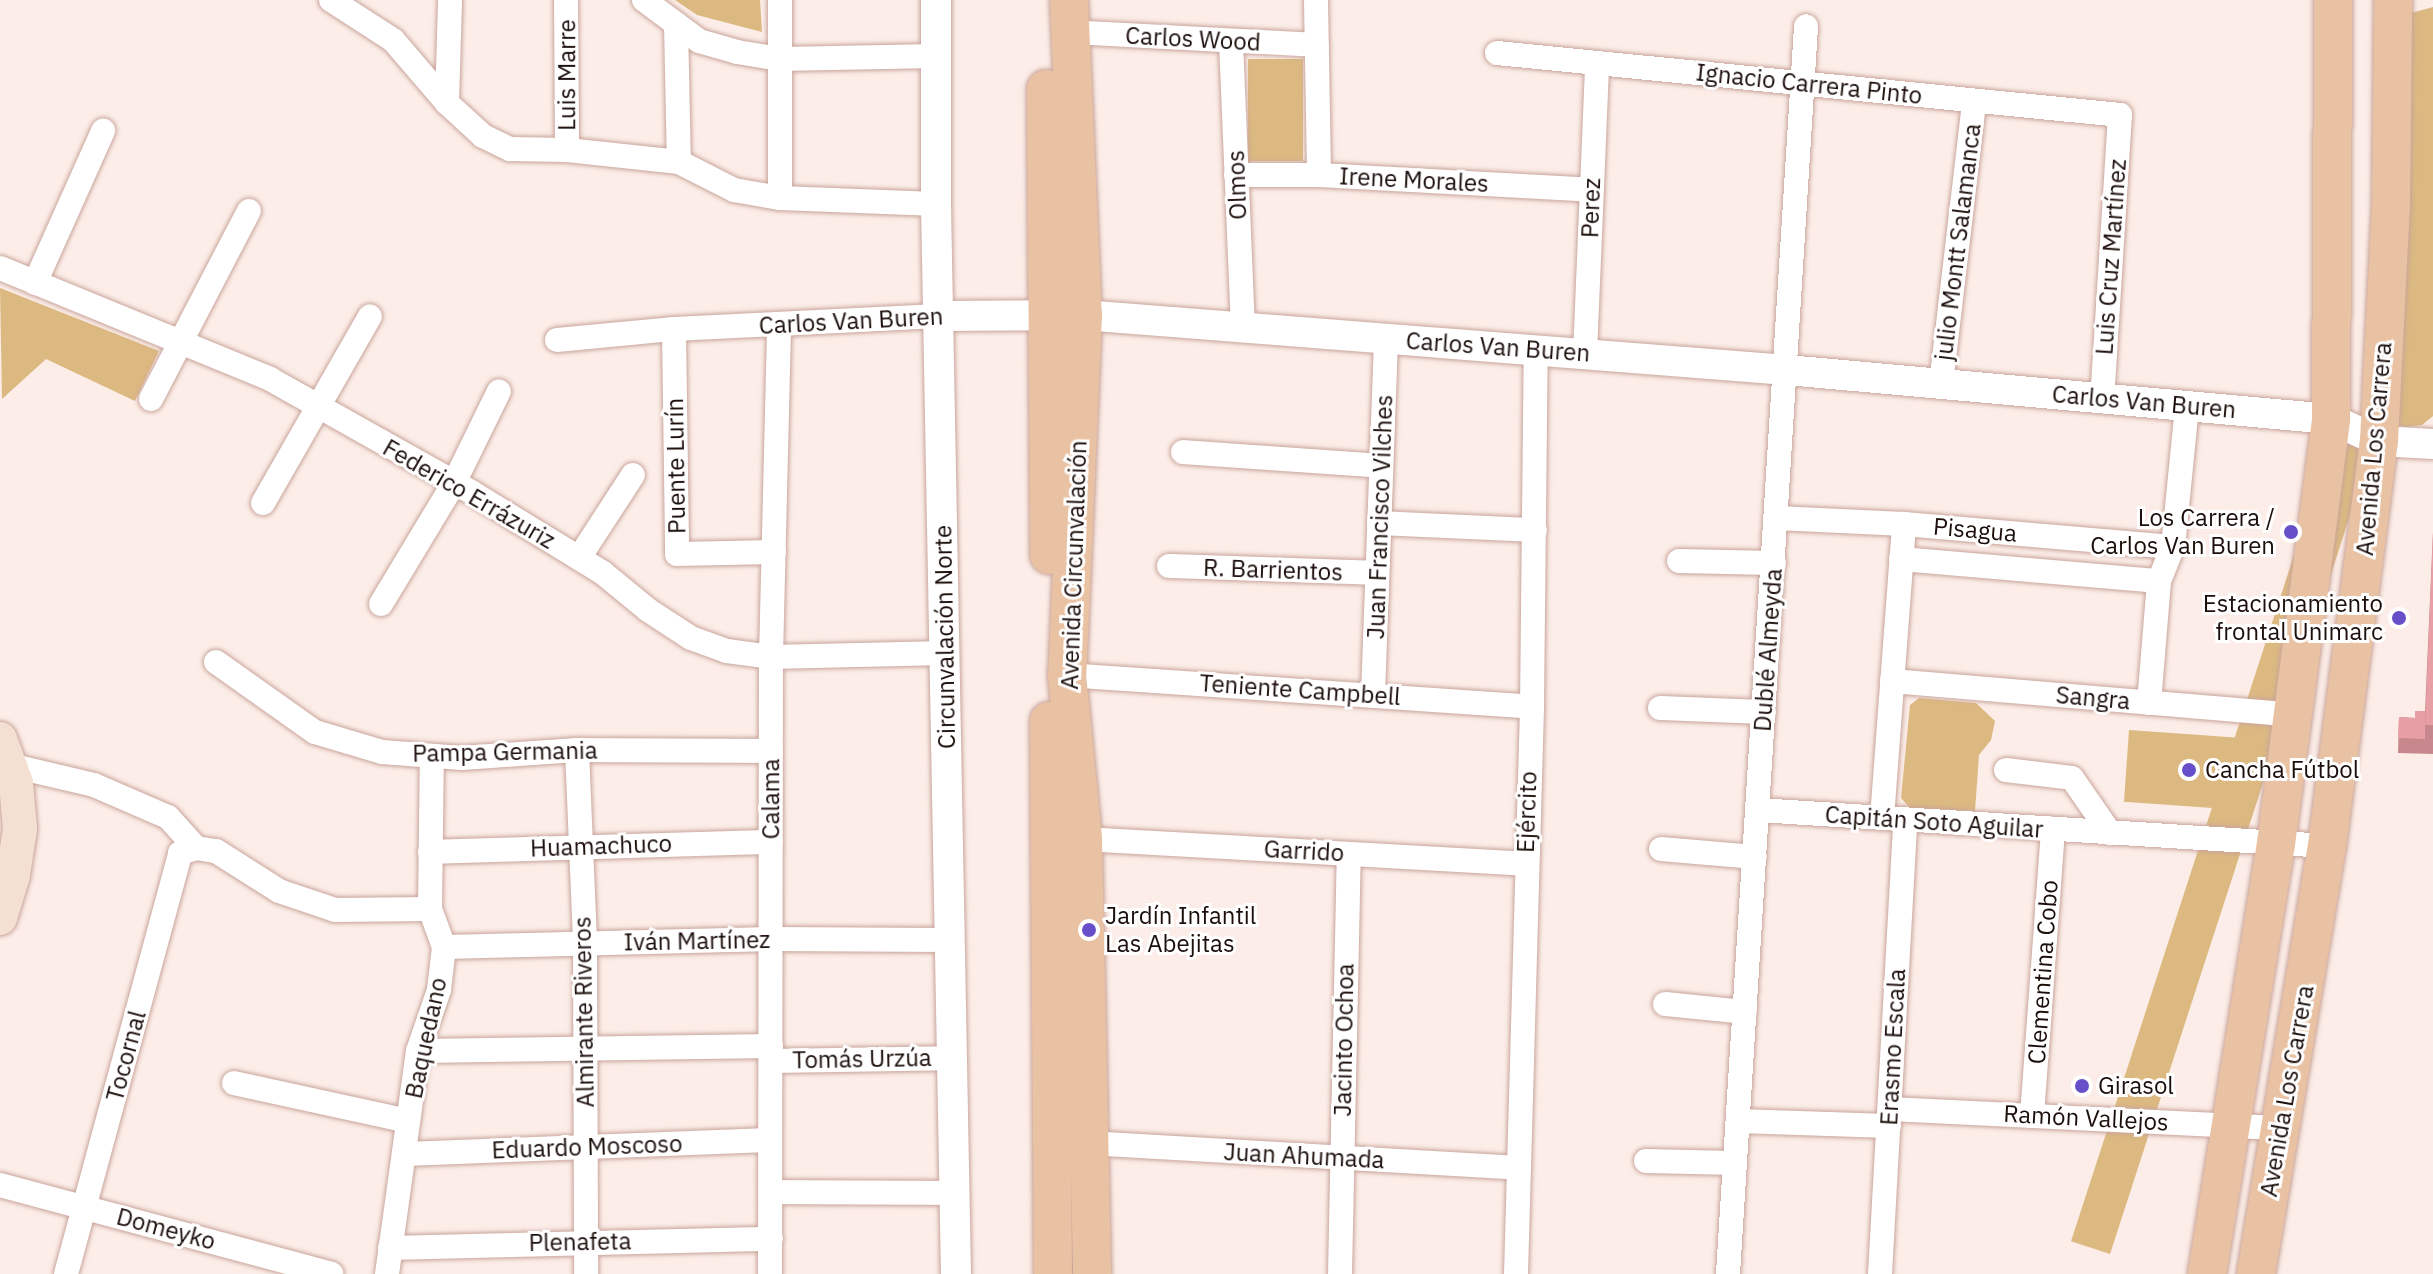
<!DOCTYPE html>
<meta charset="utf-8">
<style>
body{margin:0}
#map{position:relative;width:2433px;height:1274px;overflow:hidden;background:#fcede8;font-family:"IBM Plex Sans",sans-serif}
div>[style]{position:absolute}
.green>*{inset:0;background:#dcb981;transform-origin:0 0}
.roads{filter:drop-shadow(0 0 2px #c9a59b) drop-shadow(0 0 2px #c9a59b)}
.minor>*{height:24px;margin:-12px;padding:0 12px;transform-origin:12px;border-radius:12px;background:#fff}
.tertiary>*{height:30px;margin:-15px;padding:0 15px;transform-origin:15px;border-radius:15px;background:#fff}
.secondary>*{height:34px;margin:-17px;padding:0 17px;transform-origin:17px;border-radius:17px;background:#f4e0d2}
.primary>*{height:38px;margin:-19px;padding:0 19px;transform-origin:19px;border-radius:19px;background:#e9c2a4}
.wall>*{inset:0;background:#c7888d}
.building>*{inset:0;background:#e79ea4}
.dots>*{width:22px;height:22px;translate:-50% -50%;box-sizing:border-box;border:4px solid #fff;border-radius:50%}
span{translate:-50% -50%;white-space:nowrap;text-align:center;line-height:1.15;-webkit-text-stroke:6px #fff;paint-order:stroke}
.street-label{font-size:24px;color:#1b0e0b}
.poi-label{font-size:24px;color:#1b0e0b}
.right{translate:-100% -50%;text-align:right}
.left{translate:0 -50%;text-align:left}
</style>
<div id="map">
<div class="green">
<i style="clip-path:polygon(675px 0,760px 0,762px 32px,697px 15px)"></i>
<i style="clip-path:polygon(2433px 7px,2433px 416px,2422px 425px,2407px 427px,2397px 425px,2411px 13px)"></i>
<i style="left:1248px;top:59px;width:55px;height:102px"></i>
<i style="clip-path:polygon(0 288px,159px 351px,135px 401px,46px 359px,2px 399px)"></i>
<i style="left:2334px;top:432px;width:41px;height:851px;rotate:18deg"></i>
<i style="clip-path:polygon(1919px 698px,1976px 703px,1995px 721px,1991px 740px,1979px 755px,1975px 811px,1910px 808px,1901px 798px,1910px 705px)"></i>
<i style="left:2129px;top:730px;width:124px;height:72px;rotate:4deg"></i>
</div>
<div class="roads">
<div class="minor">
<i style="left:331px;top:0;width:74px;rotate:32.8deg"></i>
<i style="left:393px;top:40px;width:83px;rotate:49.4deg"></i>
<i style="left:447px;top:103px;width:49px;rotate:42.5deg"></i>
<i style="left:483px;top:136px;width:30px;rotate:26deg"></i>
<i style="left:510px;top:149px;width:57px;rotate:1deg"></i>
<i style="left:567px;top:150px;width:113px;rotate:6.1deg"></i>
<i style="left:679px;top:162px;width:62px;rotate:27deg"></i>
<i style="left:734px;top:190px;width:47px;rotate:9.9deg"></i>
<i style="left:780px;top:198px;width:156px;rotate:2.2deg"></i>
<i style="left:566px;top:0;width:150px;rotate:89.6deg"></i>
<i style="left:644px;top:0;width:69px;rotate:36.7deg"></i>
<i style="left:699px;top:41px;width:40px;rotate:16deg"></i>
<i style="left:737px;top:52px;width:44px;rotate:9.2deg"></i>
<i style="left:780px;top:59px;width:156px;rotate:-1.1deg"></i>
<i style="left:1316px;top:0;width:175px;rotate:89deg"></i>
<i style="left:676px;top:24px;width:138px;rotate:88.8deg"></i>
<i style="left:1069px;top:32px;width:248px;rotate:3deg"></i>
<i style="left:1231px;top:42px;width:286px;rotate:87.6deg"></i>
<i style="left:1497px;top:53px;width:626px;rotate:5.68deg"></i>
<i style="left:2120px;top:115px;width:284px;rotate:93.6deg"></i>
<i style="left:447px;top:103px;width:103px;rotate:-88.3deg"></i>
<i style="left:1236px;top:175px;width:83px"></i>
<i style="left:1319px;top:175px;width:273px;rotate:3.1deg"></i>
<i style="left:780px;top:198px;width:198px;rotate:-90deg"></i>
<i style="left:0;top:268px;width:292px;rotate:22.3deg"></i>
<i style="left:270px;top:379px;width:231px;rotate:29.3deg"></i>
<i style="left:471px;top:492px;width:155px;rotate:31.5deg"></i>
<i style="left:603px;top:573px;width:58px;rotate:39.4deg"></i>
<i style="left:648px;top:610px;width:51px;rotate:33.1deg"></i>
<i style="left:691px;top:638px;width:38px;rotate:20deg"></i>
<i style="left:727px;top:651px;width:44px;rotate:7.8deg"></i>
<i style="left:771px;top:657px;width:174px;rotate:-1.3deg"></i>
<i style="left:35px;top:283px;width:167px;rotate:-65.9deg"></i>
<i style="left:674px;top:329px;width:225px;rotate:89.2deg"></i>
<i style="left:677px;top:554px;width:97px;rotate:-1.2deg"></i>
<i style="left:557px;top:340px;width:118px;rotate:-5.4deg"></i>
<i style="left:674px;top:329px;width:265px;rotate:-2.8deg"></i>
<i style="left:1585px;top:354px;width:291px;rotate:-87.6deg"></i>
<i style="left:1941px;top:384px;width:285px;rotate:-83.3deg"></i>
<i style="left:151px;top:399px;width:212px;rotate:-62.5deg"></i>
<i style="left:1183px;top:452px;width:198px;rotate:4deg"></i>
<i style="left:263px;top:503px;width:215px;rotate:-60.2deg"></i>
<i style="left:1777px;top:518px;width:127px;rotate:2.7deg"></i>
<i style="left:1904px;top:524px;width:270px;rotate:4.9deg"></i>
<i style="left:1379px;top:523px;width:156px;rotate:2.6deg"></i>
<i style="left:579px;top:558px;width:99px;rotate:-57deg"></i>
<i style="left:1901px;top:559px;width:259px;rotate:4.9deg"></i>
<i style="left:1679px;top:561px;width:95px;rotate:1.2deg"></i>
<i style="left:1169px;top:566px;width:208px;rotate:1.9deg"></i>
<i style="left:381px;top:604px;width:141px;rotate:-58.9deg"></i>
<i style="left:454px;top:483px;width:102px;rotate:-63.9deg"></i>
<i style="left:216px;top:662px;width:121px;rotate:35.3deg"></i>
<i style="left:315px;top:732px;width:70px;rotate:16.6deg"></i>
<i style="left:382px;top:752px;width:80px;rotate:4.3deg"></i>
<i style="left:462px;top:758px;width:115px;rotate:-4deg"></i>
<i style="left:577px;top:750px;width:194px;rotate:0.3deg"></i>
<i style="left:1067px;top:675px;width:466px;rotate:3.9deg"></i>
<i style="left:1892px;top:681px;width:403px;rotate:4.8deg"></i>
<i style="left:1373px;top:695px;width:356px;rotate:-87.9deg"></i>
<i style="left:2149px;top:703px;width:122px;rotate:-85.3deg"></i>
<i style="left:2159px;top:581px;width:37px;rotate:-68deg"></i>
<i style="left:2173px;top:547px;width:142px;rotate:-84.3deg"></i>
<i style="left:1660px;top:708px;width:104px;rotate:2.2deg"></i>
<i style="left:577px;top:750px;width:194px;rotate:87.6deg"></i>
<i style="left:585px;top:944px;width:330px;rotate:89.8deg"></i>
<i style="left:9px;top:765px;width:87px;rotate:13.2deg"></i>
<i style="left:94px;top:785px;width:81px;rotate:23.4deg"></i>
<i style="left:168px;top:817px;width:42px;rotate:47.9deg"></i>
<i style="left:196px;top:848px;width:20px;rotate:9deg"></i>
<i style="left:216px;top:851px;width:75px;rotate:32.4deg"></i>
<i style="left:279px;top:891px;width:59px;rotate:18.7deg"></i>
<i style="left:335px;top:910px;width:95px;rotate:-0.6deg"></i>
<i style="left:2006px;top:770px;width:66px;rotate:6.9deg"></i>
<i style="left:2072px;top:778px;width:67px;rotate:55.4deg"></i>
<i style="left:1758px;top:810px;width:570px;rotate:3.62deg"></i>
<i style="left:1882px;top:818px;width:295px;rotate:-85.7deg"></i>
<i style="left:1083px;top:839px;width:443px;rotate:3.2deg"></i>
<i style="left:1661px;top:849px;width:94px;rotate:4.9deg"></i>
<i style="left:430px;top:852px;width:341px;rotate:-1.7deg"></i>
<i style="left:444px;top:947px;width:327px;rotate:-1.4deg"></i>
<i style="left:771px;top:939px;width:179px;rotate:0.3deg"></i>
<i style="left:1665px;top:1004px;width:80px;rotate:5.7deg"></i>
<i style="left:418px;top:1051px;width:353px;rotate:-0.8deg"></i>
<i style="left:771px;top:1061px;width:181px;rotate:-0.9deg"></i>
<i style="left:234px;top:1083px;width:178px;rotate:12.3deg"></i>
<i style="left:1890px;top:1109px;width:392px;rotate:2.8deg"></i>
<i style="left:2032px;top:1116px;width:288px;rotate:-85.8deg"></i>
<i style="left:1738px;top:1121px;width:151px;rotate:1.9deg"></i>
<i style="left:1088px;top:1143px;width:432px;rotate:3.3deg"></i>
<i style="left:404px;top:1154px;width:366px;rotate:-2.2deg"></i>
<i style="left:1646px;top:1161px;width:89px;rotate:1.3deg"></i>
<i style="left:0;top:1185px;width:343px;rotate:15deg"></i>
<i style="left:770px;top:1192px;width:185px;rotate:0.3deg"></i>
<i style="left:390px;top:1248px;width:381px;rotate:-1.4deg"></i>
<i style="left:66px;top:1274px;width:436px;rotate:-74.8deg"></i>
<i style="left:180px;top:853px;width:17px;rotate:-17deg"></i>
<i style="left:387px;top:1274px;width:225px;rotate:-82.1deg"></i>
<i style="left:418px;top:1051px;width:65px;rotate:-71deg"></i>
<i style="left:439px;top:990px;width:43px;rotate:-83.4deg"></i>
<i style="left:444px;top:947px;width:40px;rotate:-110.2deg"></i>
<i style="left:430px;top:909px;width:153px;rotate:-89.3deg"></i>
<i style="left:770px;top:1274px;width:617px;rotate:-89.91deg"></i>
<i style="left:771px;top:657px;width:332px;rotate:-88.6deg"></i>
<i style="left:1340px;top:1274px;width:420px;rotate:-88.8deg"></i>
<i style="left:1516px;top:1274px;width:567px;rotate:-88.38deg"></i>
<i style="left:1532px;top:707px;width:357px;rotate:-89.4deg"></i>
<i style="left:1728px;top:1274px;width:1250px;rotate:-86.42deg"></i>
<i style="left:1880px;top:1274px;width:455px;rotate:-86.8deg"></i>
</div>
<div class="tertiary">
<i style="left:936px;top:0;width:204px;rotate:90deg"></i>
<i style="left:936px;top:204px;width:1070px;rotate:88.93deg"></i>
<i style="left:939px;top:316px;width:144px;rotate:-0.4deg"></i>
<i style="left:1083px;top:315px;width:706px;rotate:4.47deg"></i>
<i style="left:1787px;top:370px;width:546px;rotate:5.15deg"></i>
<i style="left:2331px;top:419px;width:53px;rotate:24.6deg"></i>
<i style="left:2379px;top:441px;width:54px;rotate:3.2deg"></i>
</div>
<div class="secondary">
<i style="left:0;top:739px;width:47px;rotate:70deg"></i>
<i style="left:16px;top:783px;width:46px;rotate:85deg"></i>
<i style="left:20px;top:829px;width:47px;rotate:98.7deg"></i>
<i style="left:13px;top:875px;width:45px;rotate:106.8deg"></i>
</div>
<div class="primary">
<i style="left:1069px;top:0;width:315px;rotate:87.5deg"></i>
<i style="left:1083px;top:315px;width:360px;rotate:92.5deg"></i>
<i style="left:1067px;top:675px;width:165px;rotate:84.4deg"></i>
<i style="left:1083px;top:839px;width:435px;rotate:88.8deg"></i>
<i style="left:1046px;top:89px;width:466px;rotate:89.6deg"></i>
<i style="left:1049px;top:721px;width:553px;rotate:89.59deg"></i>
<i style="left:2207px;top:1274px;width:436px;rotate:-80.9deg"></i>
<i style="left:2276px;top:844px;width:429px;rotate:-82.6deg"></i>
<i style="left:2331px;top:419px;width:419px;rotate:-89.7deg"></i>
<i style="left:2256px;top:1274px;width:434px;rotate:-80.6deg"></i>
<i style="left:2327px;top:846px;width:408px;rotate:-82.7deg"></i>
<i style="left:2379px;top:441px;width:235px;rotate:-87.1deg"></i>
<i style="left:2391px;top:206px;width:206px;rotate:-89.4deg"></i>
</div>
</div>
<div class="wall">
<i style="clip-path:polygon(2433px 532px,2433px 754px,2398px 753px,2399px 717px,2415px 718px,2425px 711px)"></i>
</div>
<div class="building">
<i style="clip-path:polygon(2433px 532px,2433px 725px,2425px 725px)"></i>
<i style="clip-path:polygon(2415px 711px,2425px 711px,2425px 739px,2398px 738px,2399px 717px,2415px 718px)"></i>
</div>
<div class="dots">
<i style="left:2291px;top:532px;background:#674fc9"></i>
<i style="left:2399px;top:618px;background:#674fc9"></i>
<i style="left:2189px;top:770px;background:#674fc9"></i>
<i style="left:1089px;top:930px;background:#674fc9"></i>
<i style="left:2082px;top:1086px;background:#674fc9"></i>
</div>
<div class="street-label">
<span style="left:1193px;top:39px;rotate:3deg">Carlos Wood</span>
<span style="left:567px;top:75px;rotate:-90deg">Luis Marre</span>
<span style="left:1809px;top:84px;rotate:6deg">Ignacio Carrera Pinto</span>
<span style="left:1414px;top:180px;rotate:3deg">Irene Morales</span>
<span style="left:1237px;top:185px;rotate:-92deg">Olmos</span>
<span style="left:1591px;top:208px;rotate:-88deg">Perez</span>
<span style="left:1958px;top:242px;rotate:-83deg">julio Montt Salamanca</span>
<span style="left:2111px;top:257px;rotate:-86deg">Luis Cruz Martínez</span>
<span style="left:851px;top:321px;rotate:-3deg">Carlos Van Buren</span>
<span style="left:1498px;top:347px;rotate:4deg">Carlos Van Buren</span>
<span style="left:2144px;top:402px;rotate:5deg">Carlos Van Buren</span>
<span style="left:2374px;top:449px;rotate:-85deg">Avenida Los Carrera</span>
<span style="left:676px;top:466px;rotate:-91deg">Puente Lurín</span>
<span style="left:469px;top:494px;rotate:30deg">Federico Errázuriz</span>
<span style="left:1380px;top:517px;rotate:-88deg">Juan Francisco Vilches</span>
<span style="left:1975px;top:530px;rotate:5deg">Pisagua</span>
<span style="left:1074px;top:565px;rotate:-88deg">Avenida Circunvalación</span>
<span style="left:1273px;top:570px;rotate:2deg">R. Barrientos</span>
<span style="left:945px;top:637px;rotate:-91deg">Circunvalación Norte</span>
<span style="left:1768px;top:650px;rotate:-86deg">Dublé Almeyda</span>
<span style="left:1300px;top:690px;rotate:4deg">Teniente Campbell</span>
<span style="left:2093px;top:698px;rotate:5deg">Sangra</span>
<span style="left:505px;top:752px;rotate:-1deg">Pampa Germania</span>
<span style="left:771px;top:799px;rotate:-90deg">Calama</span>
<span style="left:1527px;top:812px;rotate:-88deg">Ejército</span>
<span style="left:1934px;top:822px;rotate:4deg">Capitán Soto Aguilar</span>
<span style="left:601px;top:846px;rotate:-2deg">Huamachuco</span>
<span style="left:1304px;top:851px;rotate:3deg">Garrido</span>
<span style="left:697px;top:941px;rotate:-1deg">Iván Martínez</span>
<span style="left:2043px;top:972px;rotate:-86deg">Clementina Cobo</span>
<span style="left:584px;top:1012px;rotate:-91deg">Almirante Riveros</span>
<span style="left:426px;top:1038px;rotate:-78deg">Baquedano</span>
<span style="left:1344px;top:1040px;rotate:-89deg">Jacinto Ochoa</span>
<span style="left:1893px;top:1047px;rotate:-87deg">Erasmo Escala</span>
<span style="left:126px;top:1056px;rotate:-75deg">Tocornal</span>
<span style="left:862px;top:1059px;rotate:-1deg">Tomás Urzúa</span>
<span style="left:2287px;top:1091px;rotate:-80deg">Avenida Los Carrera</span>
<span style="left:2086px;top:1118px;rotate:3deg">Ramón Vallejos</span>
<span style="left:587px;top:1147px;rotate:-2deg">Eduardo Moscoso</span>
<span style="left:1304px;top:1156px;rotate:3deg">Juan Ahumada</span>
<span style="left:166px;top:1229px;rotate:15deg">Domeyko</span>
<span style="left:580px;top:1242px;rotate:-1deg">Plenafeta</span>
</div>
<div class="poi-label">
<span class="right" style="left:2275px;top:532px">Los Carrera /<br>Carlos Van Buren</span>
<span class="right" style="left:2383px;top:618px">Estacionamiento<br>frontal Unimarc</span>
<span class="left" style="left:2205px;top:770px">Cancha Fútbol</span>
<span class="left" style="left:1105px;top:930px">Jardín Infantil<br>Las Abejitas</span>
<span class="left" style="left:2098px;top:1086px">Girasol</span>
</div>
</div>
